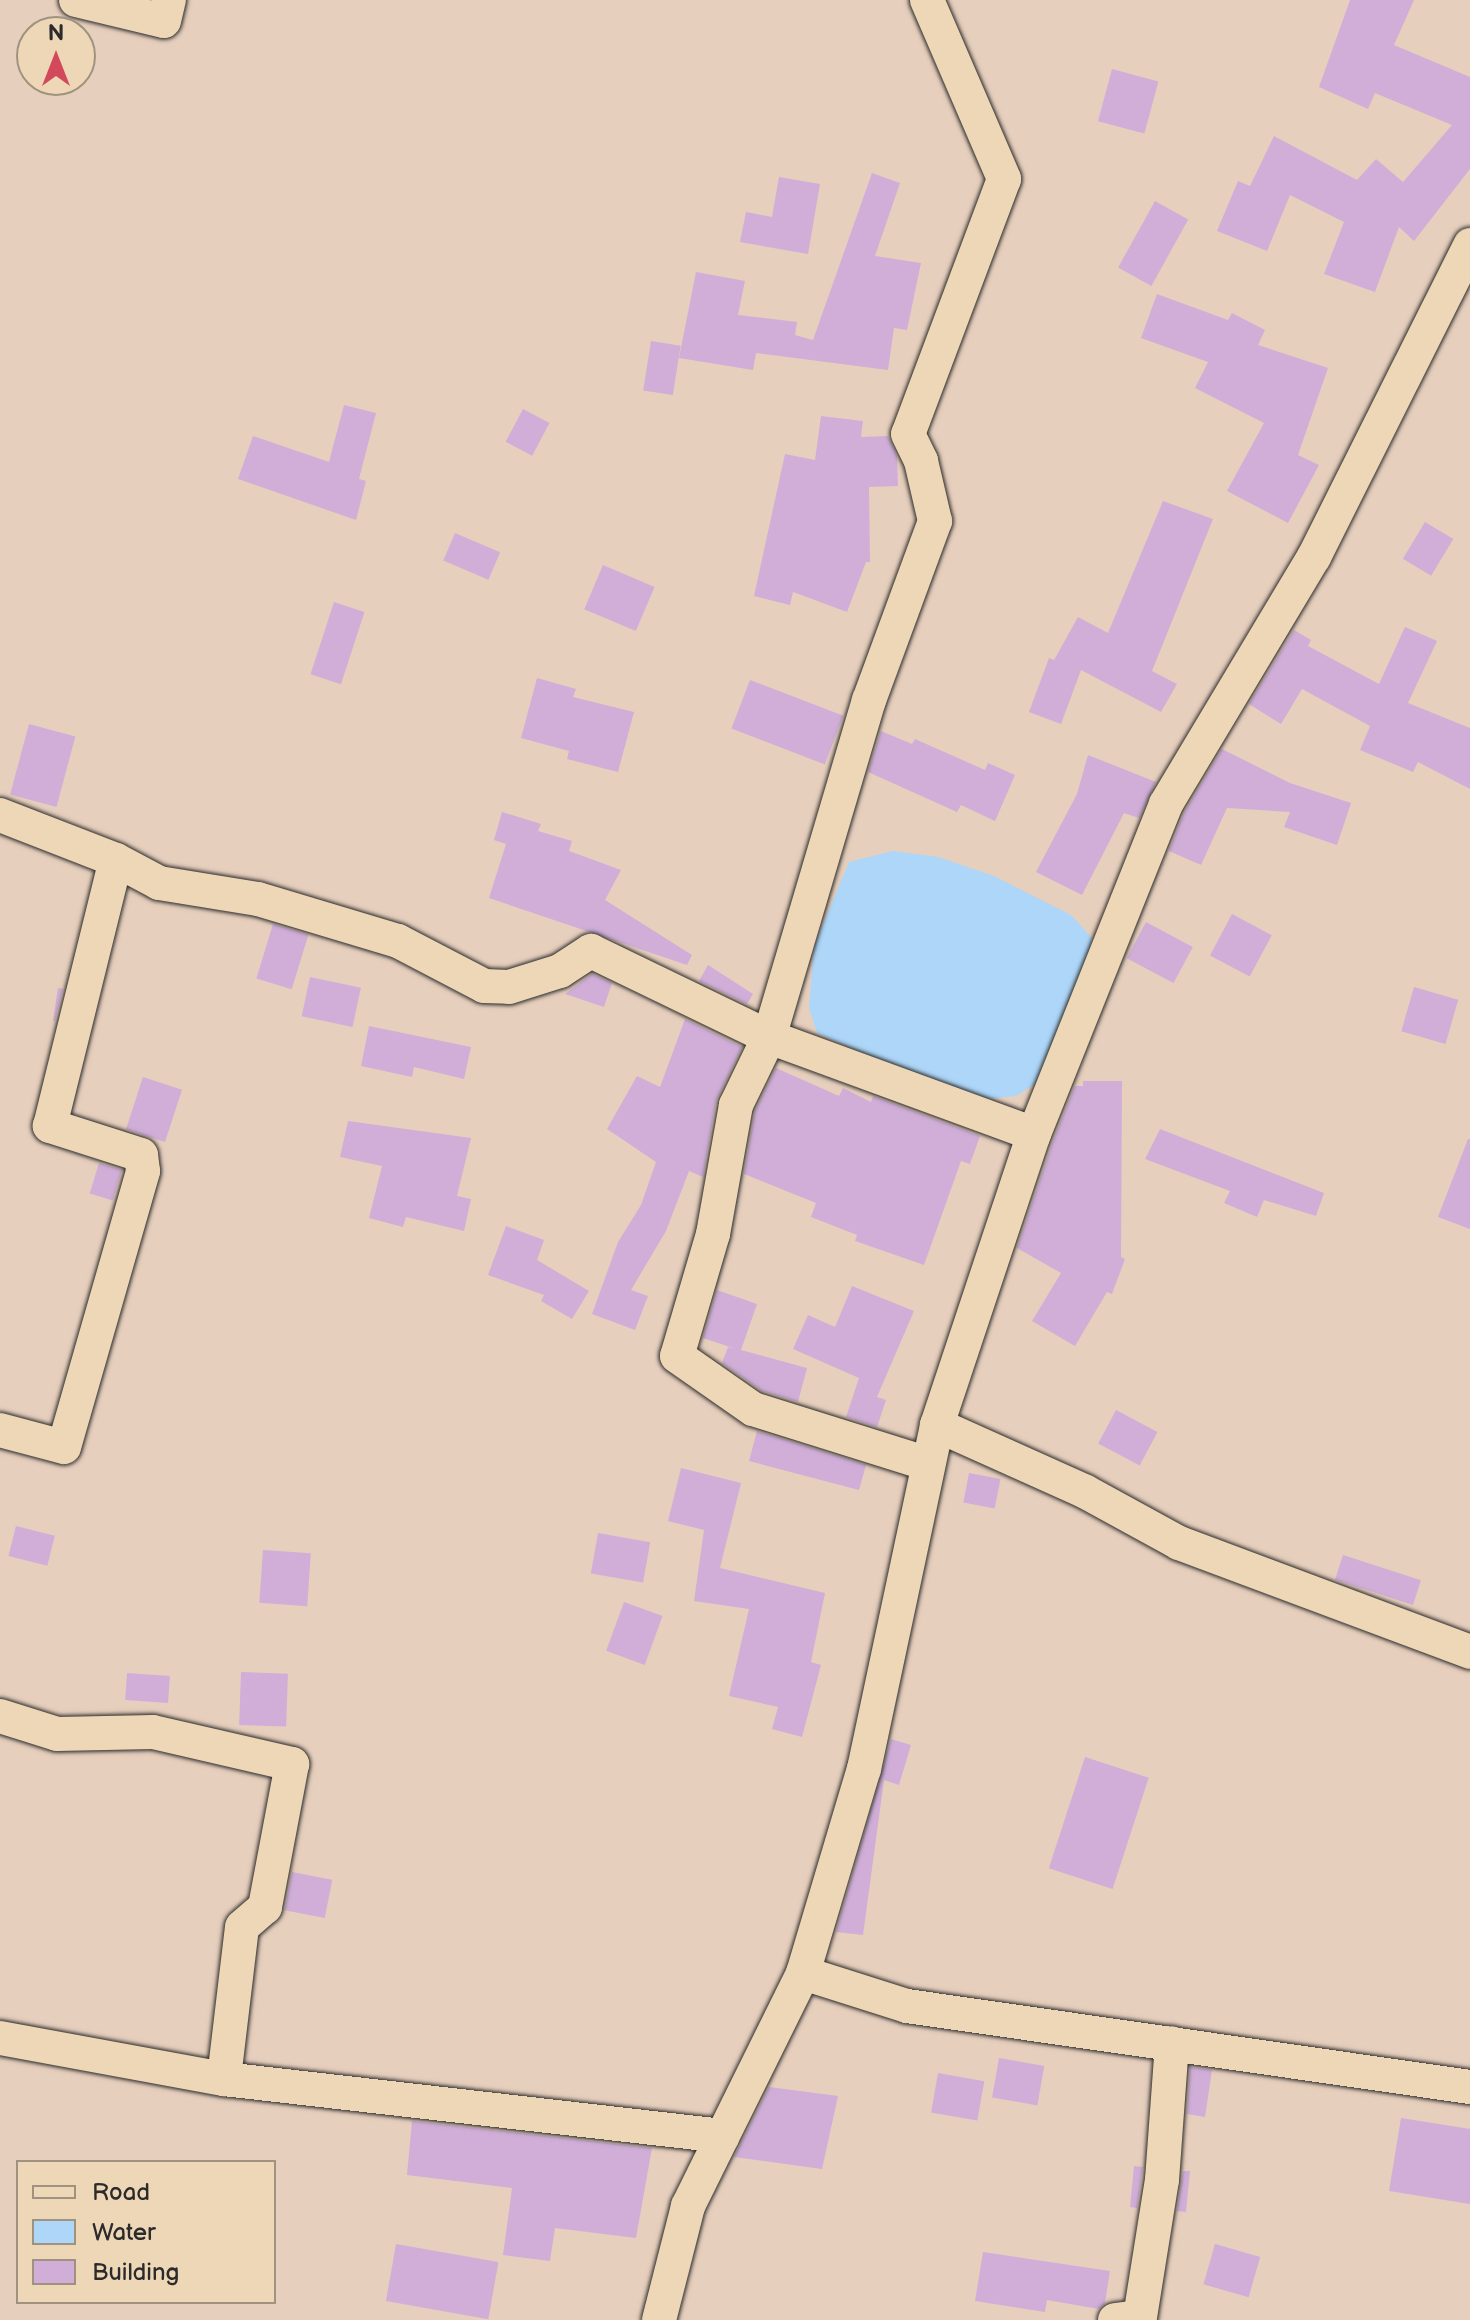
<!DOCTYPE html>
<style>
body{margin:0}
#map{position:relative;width:1470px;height:2320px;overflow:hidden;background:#e7cfbd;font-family:"Balsamiq Sans",sans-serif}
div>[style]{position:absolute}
.water>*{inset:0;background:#add6f8}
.building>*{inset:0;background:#d0aed8;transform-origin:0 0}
.roads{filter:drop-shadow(0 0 2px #2b2b2b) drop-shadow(0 0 2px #2b2b2b)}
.street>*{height:34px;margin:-17px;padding:0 17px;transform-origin:17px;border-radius:17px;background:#edd7b6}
span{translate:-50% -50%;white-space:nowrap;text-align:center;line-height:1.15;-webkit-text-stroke:6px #edd7b6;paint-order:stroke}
.legend{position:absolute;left:16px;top:2160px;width:260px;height:144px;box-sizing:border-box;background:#edd7b6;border:2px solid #9f927e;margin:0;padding:10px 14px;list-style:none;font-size:24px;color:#2b2b2b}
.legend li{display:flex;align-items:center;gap:16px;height:40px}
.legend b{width:40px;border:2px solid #9f927e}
.north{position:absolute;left:16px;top:16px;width:80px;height:80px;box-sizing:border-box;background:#edd7b6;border:2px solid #9f927e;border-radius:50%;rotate:0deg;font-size:22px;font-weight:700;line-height:32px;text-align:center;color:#2b2b2b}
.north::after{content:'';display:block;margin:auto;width:28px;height:36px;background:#d1495b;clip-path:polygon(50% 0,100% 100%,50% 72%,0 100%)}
</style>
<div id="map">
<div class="water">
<i style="clip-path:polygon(893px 851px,938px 857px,994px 876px,1071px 915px,1092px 938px,1084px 979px,1040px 1081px,1016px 1096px,990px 1099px,939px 1088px,817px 1033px,809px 1008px,814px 946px,849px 862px)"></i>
</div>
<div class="building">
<i style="clip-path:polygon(1350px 0,1414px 0,1394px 45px,1470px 77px,1470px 169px,1414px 241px,1399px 227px,1375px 292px,1324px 274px,1344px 222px,1290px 195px,1267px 251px,1217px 231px,1238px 181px,1250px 186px,1274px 136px,1357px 180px,1376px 159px,1403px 182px,1452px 125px,1375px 93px,1368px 109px,1319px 87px)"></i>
<i style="left:1112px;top:69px;width:48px;height:54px;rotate:15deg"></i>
<i style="clip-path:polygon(872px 173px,900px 183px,875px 256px,921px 263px,907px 330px,894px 328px,888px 370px,756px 353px,753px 370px,679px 358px,696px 272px,745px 281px,738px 315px,797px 322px,795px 335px,813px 340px)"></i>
<i style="clip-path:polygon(779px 177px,820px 184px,808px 254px,740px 242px,746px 212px,772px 217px)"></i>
<i style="left:1155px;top:201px;width:38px;height:76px;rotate:29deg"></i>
<i style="clip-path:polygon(1157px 294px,1228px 320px,1232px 313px,1265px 330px,1258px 345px,1328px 368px,1298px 455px,1319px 465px,1288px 523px,1227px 491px,1264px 423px,1195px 388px,1208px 362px,1141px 338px)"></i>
<i style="left:651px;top:341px;width:30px;height:50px;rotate:9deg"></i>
<i style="clip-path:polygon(344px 405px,376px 413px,359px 479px,366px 481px,356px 520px,238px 479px,253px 436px,329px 462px)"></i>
<i style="left:523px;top:409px;width:30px;height:37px;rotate:28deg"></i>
<i style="clip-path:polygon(821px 416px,863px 421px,861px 437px,888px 436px,897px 456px,898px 486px,869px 487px,870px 562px,866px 562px,847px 612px,793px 592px,790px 605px,754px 596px,785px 454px,815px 460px)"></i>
<i style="clip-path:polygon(1163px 501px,1213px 519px,1152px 671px,1177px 684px,1161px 712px,1081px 670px,1061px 724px,1029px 712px,1049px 658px,1054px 660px,1078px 617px,1108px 633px)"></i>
<i style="left:1425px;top:522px;width:33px;height:43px;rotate:31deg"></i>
<i style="left:455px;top:533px;width:49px;height:30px;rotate:23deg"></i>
<i style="left:603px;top:565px;width:56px;height:48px;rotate:23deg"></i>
<i style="left:334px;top:602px;width:32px;height:76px;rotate:18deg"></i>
<i style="clip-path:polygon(1405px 627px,1437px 641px,1408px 703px,1470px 728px,1470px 789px,1418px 762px,1413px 772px,1360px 750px,1370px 726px,1302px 689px,1281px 724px,1249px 704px,1294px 630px,1311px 640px,1308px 646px,1379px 684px)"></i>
<i style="clip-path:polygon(537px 678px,576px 689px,573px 697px,634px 712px,618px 772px,567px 759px,569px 751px,521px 738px)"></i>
<i style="left:750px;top:680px;width:100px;height:52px;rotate:21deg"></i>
<i style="left:29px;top:724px;width:48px;height:73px;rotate:15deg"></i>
<i style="clip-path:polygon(881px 731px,912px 744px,915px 739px,985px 770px,988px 763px,1015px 775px,995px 821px,961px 805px,957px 812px,868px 772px)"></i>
<i style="clip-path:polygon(1222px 749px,1290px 783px,1351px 803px,1337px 845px,1284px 827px,1290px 812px,1227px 808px,1201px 865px,1169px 851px,1184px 813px)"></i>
<i style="clip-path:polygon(1088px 755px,1156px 782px,1139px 818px,1124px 813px,1082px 895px,1036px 872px,1077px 794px)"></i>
<i style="clip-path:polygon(502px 812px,541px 824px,538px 831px,572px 841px,569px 851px,621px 870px,605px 900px,692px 955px,687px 965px,489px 898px,506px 844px,494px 840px)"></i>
<i style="left:1232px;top:914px;width:45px;height:47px;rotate:28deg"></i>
<i style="left:1146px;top:922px;width:53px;height:41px;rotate:28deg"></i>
<i style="left:273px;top:924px;width:37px;height:57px;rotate:17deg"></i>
<i style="clip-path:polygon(708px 965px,753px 994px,747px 1004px,699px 981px)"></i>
<i style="clip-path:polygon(592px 974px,612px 983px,604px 1007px,565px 994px)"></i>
<i style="left:310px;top:977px;width:52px;height:40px;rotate:12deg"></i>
<i style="left:1414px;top:987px;width:46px;height:46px;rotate:16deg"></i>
<i style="clip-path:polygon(58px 988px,63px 989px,55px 1021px,53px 1021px)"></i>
<i style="clip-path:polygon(685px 1019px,742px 1047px,716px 1101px,703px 1177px,689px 1171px,666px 1231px,631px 1290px,648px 1296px,635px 1330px,592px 1314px,618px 1242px,641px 1205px,656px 1162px,607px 1129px,637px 1076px,660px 1087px)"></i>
<i style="clip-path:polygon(369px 1026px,471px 1047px,464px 1079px,414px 1067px,412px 1077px,361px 1066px)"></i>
<i style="clip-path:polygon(776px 1068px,839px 1096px,843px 1088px,871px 1102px,873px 1096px,980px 1136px,970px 1164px,961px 1161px,924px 1265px,855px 1241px,857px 1235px,811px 1217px,816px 1203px,744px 1174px,755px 1111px)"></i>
<i style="left:143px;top:1077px;width:41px;height:55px;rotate:18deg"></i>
<i style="clip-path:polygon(1083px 1081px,1122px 1081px,1121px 1257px,1125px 1259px,1112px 1294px,1107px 1292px,1075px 1346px,1032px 1321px,1061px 1273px,1017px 1248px,1053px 1141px,1075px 1086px,1083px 1086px)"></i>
<i style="clip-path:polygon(348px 1121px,471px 1138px,457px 1196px,471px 1199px,464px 1231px,406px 1217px,403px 1227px,369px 1218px,382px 1166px,340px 1157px)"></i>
<i style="clip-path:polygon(1160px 1129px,1324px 1193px,1316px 1216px,1264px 1200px,1257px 1217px,1224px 1203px,1230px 1191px,1145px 1159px)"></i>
<i style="clip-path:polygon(1468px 1139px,1470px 1139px,1470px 1229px,1438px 1217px)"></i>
<i style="left:99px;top:1163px;width:24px;height:32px;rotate:17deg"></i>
<i style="clip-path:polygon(506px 1226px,544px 1240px,537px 1260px,589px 1291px,572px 1319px,541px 1301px,544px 1295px,488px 1275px)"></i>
<i style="clip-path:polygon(852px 1286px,914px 1311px,877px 1397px,886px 1400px,877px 1427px,846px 1417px,859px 1378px,793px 1349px,808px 1315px,835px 1327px)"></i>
<i style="clip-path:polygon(717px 1290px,757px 1304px,741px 1350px,807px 1368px,798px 1402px,762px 1391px,722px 1363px,728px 1347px,736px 1349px,703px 1338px)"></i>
<i style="left:1116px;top:1410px;width:47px;height:38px;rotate:28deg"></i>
<i style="clip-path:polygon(757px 1431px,866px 1465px,859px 1490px,749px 1461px)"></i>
<i style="clip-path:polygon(681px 1468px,741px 1483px,720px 1568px,825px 1593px,811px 1662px,821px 1665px,802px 1737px,772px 1729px,778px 1707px,729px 1696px,749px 1609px,694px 1601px,704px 1530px,668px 1521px)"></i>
<i style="left:969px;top:1473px;width:32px;height:30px;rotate:11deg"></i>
<i style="left:16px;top:1526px;width:40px;height:31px;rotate:14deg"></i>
<i style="left:598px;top:1533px;width:53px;height:41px;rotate:10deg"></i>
<i style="left:263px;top:1550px;width:48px;height:53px;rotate:4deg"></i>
<i style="left:1343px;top:1555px;width:82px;height:26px;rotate:18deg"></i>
<i style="left:624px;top:1602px;width:41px;height:52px;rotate:20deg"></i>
<i style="left:241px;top:1672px;width:47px;height:53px;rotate:2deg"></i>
<i style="left:127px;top:1673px;width:43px;height:27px;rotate:4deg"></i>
<i style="clip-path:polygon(891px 1739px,911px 1745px,899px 1785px,884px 1780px,863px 1935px,836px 1932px)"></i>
<i style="left:1085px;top:1757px;width:67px;height:117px;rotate:18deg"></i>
<i style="left:292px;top:1872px;width:41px;height:39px;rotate:11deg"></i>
<i style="left:999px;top:2058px;width:46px;height:40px;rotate:10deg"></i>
<i style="clip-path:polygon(1190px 2067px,1212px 2070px,1205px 2117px,1187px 2114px)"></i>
<i style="left:938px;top:2073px;width:47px;height:40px;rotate:10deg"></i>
<i style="clip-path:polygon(769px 2087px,838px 2096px,822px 2169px,734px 2157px)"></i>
<i style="clip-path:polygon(1401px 2118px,1470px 2129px,1470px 2204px,1389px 2191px)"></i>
<i style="clip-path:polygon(412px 2121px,652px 2148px,636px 2238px,555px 2228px,550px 2261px,503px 2255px,512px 2188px,407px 2175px)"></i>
<i style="clip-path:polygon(1134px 2166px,1143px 2167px,1137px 2208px,1130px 2207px)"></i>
<i style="clip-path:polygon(1183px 2171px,1190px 2171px,1186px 2212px,1177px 2211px)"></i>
<i style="left:396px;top:2244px;width:104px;height:58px;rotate:10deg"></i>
<i style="left:1215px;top:2244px;width:47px;height:42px;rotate:16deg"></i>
<i style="clip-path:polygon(983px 2252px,1110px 2271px,1105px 2303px,1099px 2309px,1047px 2300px,1045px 2312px,975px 2301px)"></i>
</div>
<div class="roads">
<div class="street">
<i style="left:76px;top:0;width:90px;rotate:13.4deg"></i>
<i style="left:164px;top:21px;width:22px;rotate:-77deg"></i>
<i style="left:927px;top:0;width:195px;rotate:66.7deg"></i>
<i style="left:1004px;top:179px;width:272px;rotate:110.6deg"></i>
<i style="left:908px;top:434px;width:30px;rotate:64deg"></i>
<i style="left:921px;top:461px;width:62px;rotate:76.9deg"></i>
<i style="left:935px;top:521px;width:191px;rotate:110.2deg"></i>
<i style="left:869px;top:700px;width:352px;rotate:106.5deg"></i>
<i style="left:769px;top:1037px;width:76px;rotate:115.9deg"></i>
<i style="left:736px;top:1105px;width:131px;rotate:100.1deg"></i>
<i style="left:713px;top:1234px;width:127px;rotate:106.4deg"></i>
<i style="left:677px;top:1356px;width:93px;rotate:34.9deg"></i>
<i style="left:753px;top:1409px;width:183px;rotate:17.4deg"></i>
<i style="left:0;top:815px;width:124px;rotate:21.2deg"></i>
<i style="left:116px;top:860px;width:49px;rotate:28.1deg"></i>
<i style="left:159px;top:883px;width:100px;rotate:9.2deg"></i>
<i style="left:258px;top:899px;width:146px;rotate:16.7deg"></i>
<i style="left:398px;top:941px;width:97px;rotate:27.6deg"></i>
<i style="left:484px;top:986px;width:25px;rotate:2deg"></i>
<i style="left:509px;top:987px;width:53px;rotate:-17.4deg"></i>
<i style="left:560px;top:971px;width:37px;rotate:-33deg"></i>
<i style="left:591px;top:951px;width:198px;rotate:25.8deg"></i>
<i style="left:769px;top:1037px;width:282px;rotate:20.1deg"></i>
<i style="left:937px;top:1425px;width:163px;rotate:24.2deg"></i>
<i style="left:1086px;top:1492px;width:106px;rotate:28.7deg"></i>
<i style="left:1179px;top:1543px;width:311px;rotate:20.5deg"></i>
<i style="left:0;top:1430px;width:66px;rotate:14.9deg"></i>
<i style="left:64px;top:1447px;width:287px;rotate:-74deg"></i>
<i style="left:143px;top:1171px;width:16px;rotate:-97deg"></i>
<i style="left:141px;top:1155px;width:96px;rotate:-162.3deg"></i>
<i style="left:50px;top:1126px;width:274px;rotate:-76.1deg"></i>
<i style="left:0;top:1716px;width:60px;rotate:17.5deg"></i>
<i style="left:57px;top:1734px;width:96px;rotate:-1.2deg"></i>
<i style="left:153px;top:1732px;width:143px;rotate:13deg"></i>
<i style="left:292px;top:1764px;width:146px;rotate:100.7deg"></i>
<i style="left:265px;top:1907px;width:30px;rotate:139deg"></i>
<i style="left:242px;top:1927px;width:153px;rotate:96.8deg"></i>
<i style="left:803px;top:1973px;width:109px;rotate:17.6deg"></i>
<i style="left:907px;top:2006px;width:569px;rotate:8.19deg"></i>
<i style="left:0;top:2038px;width:228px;rotate:10.4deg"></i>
<i style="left:224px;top:2079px;width:502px;rotate:6.52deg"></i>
<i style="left:659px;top:2320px;width:118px;rotate:-75.7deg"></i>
<i style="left:688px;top:2206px;width:260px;rotate:-63.7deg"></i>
<i style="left:803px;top:1973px;width:213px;rotate:-73.4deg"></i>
<i style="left:864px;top:1769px;width:352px;rotate:-78deg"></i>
<i style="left:937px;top:1425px;width:307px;rotate:-71.6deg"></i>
<i style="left:1034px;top:1134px;width:355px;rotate:-68.2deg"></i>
<i style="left:1166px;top:804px;width:288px;rotate:-59.1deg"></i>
<i style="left:1314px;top:557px;width:349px;rotate:-63.4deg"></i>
<i style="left:1115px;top:2320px;width:25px;rotate:-7deg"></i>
<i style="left:1140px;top:2317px;width:139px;rotate:-80.9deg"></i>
<i style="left:1162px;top:2180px;width:137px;rotate:-85.8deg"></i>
</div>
</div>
<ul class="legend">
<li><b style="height:10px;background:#edd7b6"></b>Road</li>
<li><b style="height:22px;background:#add6f8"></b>Water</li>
<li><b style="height:22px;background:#d0aed8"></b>Building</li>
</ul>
<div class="north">N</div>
</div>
